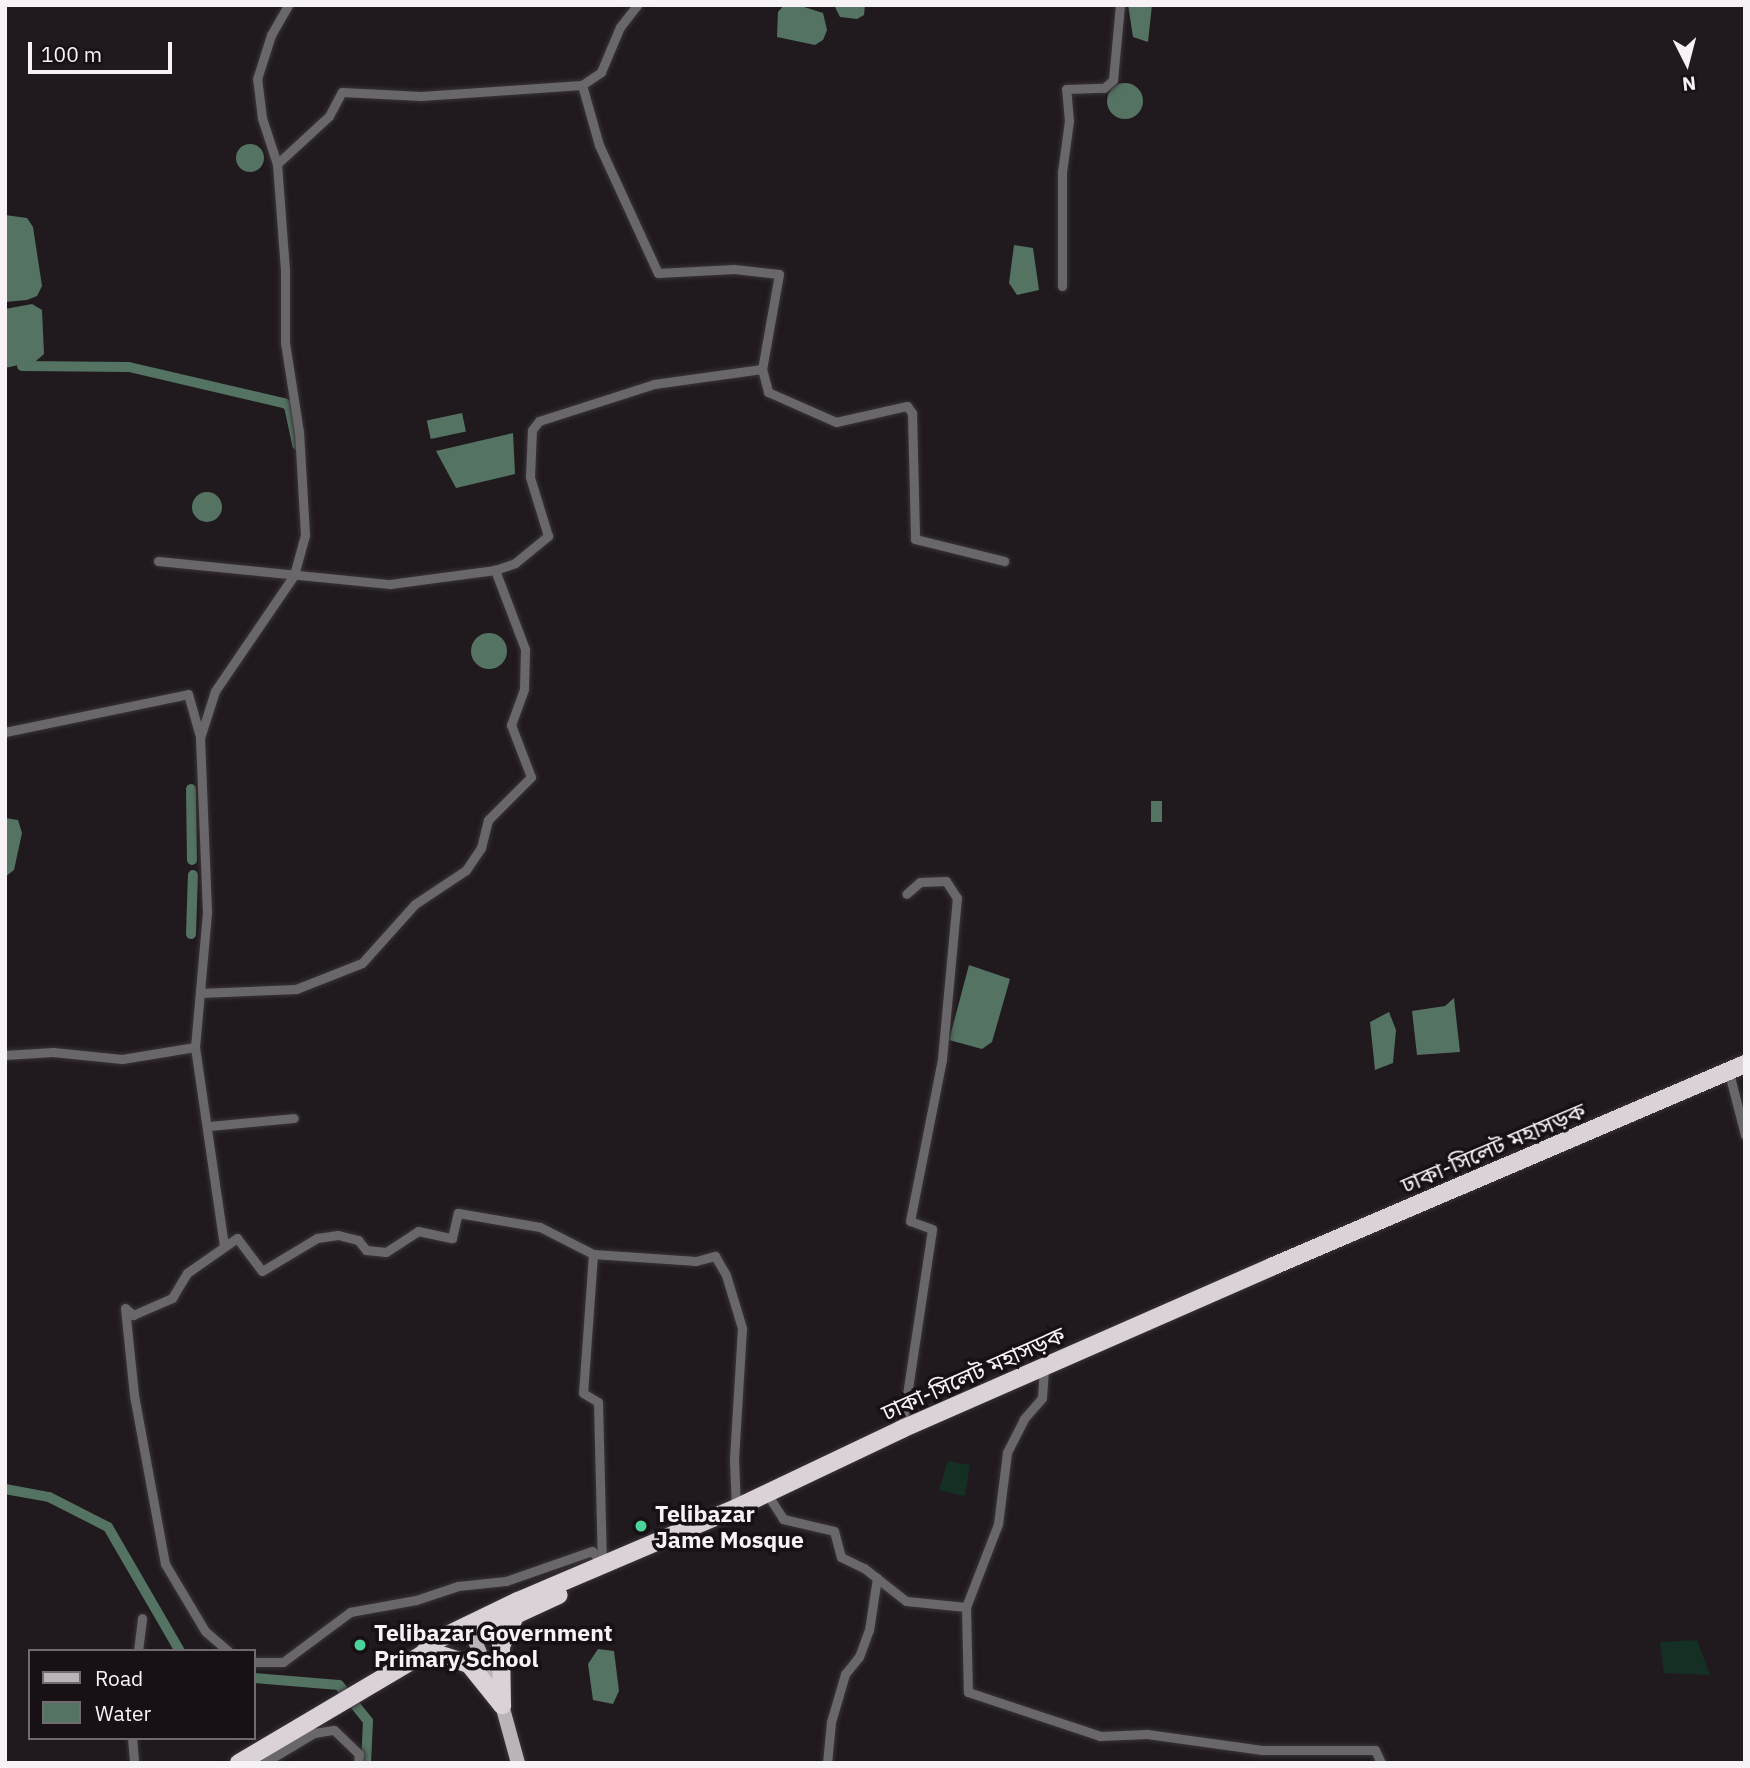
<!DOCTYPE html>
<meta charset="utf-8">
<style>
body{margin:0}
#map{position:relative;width:1750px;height:1768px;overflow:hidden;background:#201a1f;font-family:"IBM Plex Sans","Noto Sans Bengali",sans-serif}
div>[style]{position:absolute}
.green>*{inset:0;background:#142f23}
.water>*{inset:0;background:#547363;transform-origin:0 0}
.round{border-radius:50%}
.canal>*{height:10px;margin:-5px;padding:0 5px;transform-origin:5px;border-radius:5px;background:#547363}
.roads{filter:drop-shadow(0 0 2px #3a3439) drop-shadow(0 0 2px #3a3439)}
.street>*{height:9px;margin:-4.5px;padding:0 4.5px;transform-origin:4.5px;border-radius:4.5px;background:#6a676a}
.primary>*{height:14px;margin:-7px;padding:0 7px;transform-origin:7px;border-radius:7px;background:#bab3b9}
.highway>*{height:18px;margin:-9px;padding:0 9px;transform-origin:9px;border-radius:9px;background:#dad2d8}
.dots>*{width:19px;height:19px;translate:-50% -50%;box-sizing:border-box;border:4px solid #171116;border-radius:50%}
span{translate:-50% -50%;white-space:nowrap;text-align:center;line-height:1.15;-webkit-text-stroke:7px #171116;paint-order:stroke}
.street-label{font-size:23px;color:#f7f2f6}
.poi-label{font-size:23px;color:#f7f2f6;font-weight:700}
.left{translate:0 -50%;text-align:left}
.frame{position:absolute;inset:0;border:7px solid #f7f2f6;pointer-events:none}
.legend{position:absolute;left:28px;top:1649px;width:228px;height:91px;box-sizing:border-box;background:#171116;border:2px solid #716b70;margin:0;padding:9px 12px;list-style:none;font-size:21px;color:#f7f2f6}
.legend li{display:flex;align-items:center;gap:14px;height:35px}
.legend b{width:35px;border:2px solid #716b70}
.north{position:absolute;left:1652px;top:28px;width:70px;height:70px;-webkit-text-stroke:5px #171116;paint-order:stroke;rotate:174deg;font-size:19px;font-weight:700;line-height:28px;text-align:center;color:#f7f2f6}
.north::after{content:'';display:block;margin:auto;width:24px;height:32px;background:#f7f2f6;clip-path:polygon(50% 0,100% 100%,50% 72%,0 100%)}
.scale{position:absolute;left:28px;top:42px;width:144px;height:32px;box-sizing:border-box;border:4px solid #f7f2f6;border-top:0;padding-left:9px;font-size:21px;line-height:24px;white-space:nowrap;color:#f7f2f6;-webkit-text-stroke:5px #171116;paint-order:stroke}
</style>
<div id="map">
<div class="green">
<i style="clip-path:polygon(948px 1461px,970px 1465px,965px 1496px,939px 1490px)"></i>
<i style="clip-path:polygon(1697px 1640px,1710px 1675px,1664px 1673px,1660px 1642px)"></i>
</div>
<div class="water">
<i style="clip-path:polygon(798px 5px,823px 13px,827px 30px,823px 40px,815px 45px,777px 37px,778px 12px,784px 5px)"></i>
<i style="clip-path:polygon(834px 5px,865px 5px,864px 15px,857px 19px,840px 17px)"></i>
<i style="clip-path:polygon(1128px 5px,1152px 5px,1148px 42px,1133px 37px)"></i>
<i class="round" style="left:1107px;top:83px;width:36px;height:36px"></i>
<i class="round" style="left:236px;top:144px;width:28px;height:28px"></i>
<i style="clip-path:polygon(5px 215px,27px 218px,33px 227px,42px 286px,37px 296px,27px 300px,5px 302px)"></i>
<i style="clip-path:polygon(1014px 245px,1033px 248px,1039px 290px,1017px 295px,1009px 283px)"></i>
<i style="clip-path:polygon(32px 304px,42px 310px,44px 354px,36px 361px,5px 368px,5px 309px)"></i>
<i style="left:462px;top:413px;width:19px;height:36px;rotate:78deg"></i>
<i style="clip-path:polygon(513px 433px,515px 474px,456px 488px,436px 451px)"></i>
<i class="round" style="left:192px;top:492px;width:30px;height:30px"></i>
<i class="round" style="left:471px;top:633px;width:36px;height:36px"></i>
<i style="left:1151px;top:801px;width:11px;height:21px"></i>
<i style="clip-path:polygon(5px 818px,18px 820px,22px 833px,14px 870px,5px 877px)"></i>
<i style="clip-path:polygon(969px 965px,1010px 979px,992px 1042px,982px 1049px,949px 1040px)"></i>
<i style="clip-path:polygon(1454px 998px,1460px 1052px,1417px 1055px,1412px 1011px,1445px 1006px)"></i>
<i style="clip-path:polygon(1389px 1012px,1396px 1030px,1393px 1063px,1375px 1070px,1370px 1022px)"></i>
<i style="clip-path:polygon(598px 1649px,614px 1651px,619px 1691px,613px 1704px,593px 1700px,588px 1664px)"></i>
</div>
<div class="canal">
<i style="left:22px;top:366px;width:107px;rotate:0.5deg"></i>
<i style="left:129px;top:367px;width:159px;rotate:13.1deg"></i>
<i style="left:284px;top:403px;width:6px;rotate:31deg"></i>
<i style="left:289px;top:406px;width:40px;rotate:78deg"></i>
<i style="left:191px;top:789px;width:71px;rotate:89.2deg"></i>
<i style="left:191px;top:934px;width:59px;rotate:-88.1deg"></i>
<i style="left:5px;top:1489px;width:45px;rotate:10.3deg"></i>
<i style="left:49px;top:1497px;width:66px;rotate:27deg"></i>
<i style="left:108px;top:1527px;width:143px;rotate:59.9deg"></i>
<i style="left:254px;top:1678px;width:85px;rotate:4.7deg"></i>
<i style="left:339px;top:1685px;width:46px;rotate:51.1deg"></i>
<i style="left:368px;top:1721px;width:42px;rotate:92.7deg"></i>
</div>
<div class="roads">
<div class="street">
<i style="left:582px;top:85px;width:62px;rotate:74.2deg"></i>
<i style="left:599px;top:145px;width:141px;rotate:65.3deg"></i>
<i style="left:658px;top:273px;width:76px;rotate:-3deg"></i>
<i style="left:734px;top:269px;width:45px;rotate:6.3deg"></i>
<i style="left:779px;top:274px;width:97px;rotate:100.1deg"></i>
<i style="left:762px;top:369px;width:24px;rotate:75deg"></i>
<i style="left:768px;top:392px;width:74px;rotate:23.8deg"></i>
<i style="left:836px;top:422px;width:73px;rotate:-12.7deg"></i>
<i style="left:907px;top:406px;width:9px;rotate:54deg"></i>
<i style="left:912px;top:413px;width:126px;rotate:88.6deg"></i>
<i style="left:915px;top:539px;width:92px;rotate:13.9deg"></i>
<i style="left:277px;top:164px;width:48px;rotate:-108.1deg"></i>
<i style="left:262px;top:118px;width:39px;rotate:-97deg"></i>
<i style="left:257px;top:79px;width:46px;rotate:-72.3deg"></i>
<i style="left:271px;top:35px;width:34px;rotate:-60deg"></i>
<i style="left:1062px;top:286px;width:114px;rotate:-90deg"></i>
<i style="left:1062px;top:172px;width:51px;rotate:-82.2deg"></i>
<i style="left:1069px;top:121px;width:32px;rotate:-95deg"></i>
<i style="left:1066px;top:89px;width:38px;rotate:-2deg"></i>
<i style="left:1104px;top:88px;width:12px;rotate:-42deg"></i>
<i style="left:1113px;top:80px;width:75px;rotate:-84.7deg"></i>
<i style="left:158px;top:561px;width:233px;rotate:5.7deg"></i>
<i style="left:390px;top:584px;width:106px;rotate:-7.6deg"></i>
<i style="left:495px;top:570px;width:21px;rotate:-19deg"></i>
<i style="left:515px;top:563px;width:43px;rotate:-39.3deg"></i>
<i style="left:548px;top:536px;width:62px;rotate:-107deg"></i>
<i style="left:530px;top:477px;width:47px;rotate:-87.6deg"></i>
<i style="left:532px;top:430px;width:11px;rotate:-52deg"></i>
<i style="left:539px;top:421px;width:121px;rotate:-17.8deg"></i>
<i style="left:654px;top:384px;width:109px;rotate:-7.9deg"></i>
<i style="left:5px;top:732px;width:187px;rotate:-11.7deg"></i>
<i style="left:188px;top:694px;width:41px;rotate:74.2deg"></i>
<i style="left:200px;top:993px;width:96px;rotate:-2.4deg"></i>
<i style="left:296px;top:989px;width:71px;rotate:-21.5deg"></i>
<i style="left:362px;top:963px;width:79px;rotate:-48.1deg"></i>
<i style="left:415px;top:904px;width:61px;rotate:-33.7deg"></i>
<i style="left:466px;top:870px;width:27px;rotate:-56deg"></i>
<i style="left:481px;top:848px;width:29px;rotate:-76deg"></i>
<i style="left:488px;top:820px;width:61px;rotate:-45deg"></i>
<i style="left:531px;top:777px;width:56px;rotate:-111deg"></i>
<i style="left:511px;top:725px;width:38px;rotate:-70deg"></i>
<i style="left:524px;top:689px;width:40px;rotate:-88.6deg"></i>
<i style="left:525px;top:649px;width:85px;rotate:-110.8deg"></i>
<i style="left:195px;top:1047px;width:201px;rotate:81.7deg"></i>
<i style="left:5px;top:1055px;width:48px;rotate:-3.6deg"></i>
<i style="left:53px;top:1052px;width:69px;rotate:5.8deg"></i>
<i style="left:122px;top:1059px;width:74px;rotate:-9.3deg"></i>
<i style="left:195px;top:1047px;width:136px;rotate:-84.9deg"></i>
<i style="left:207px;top:912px;width:174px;rotate:-92.3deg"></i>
<i style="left:200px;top:738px;width:49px;rotate:-72.3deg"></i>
<i style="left:215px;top:691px;width:140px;rotate:-55.7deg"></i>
<i style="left:294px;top:575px;width:41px;rotate:-74.6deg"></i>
<i style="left:305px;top:535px;width:103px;rotate:-93.3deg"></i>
<i style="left:299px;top:432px;width:90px;rotate:-98.9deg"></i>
<i style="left:285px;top:343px;width:73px;rotate:-90deg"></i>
<i style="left:285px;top:270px;width:106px;rotate:-94.3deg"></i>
<i style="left:277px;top:164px;width:71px;rotate:-42.7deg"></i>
<i style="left:329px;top:116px;width:27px;rotate:-62deg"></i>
<i style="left:342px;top:92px;width:79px;rotate:2.9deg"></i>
<i style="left:421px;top:96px;width:161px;rotate:-3.9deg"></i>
<i style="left:582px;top:85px;width:23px;rotate:-34deg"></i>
<i style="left:601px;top:72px;width:49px;rotate:-67.1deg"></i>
<i style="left:620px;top:27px;width:28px;rotate:-52deg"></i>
<i style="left:1729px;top:1073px;width:64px;rotate:75.5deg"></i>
<i style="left:208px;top:1126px;width:86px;rotate:-5.3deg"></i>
<i style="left:593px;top:1254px;width:139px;rotate:94.1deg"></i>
<i style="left:583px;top:1393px;width:17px;rotate:31deg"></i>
<i style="left:598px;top:1402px;width:161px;rotate:88.6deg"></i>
<i style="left:1044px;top:1369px;width:29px;rotate:94deg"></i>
<i style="left:1042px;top:1398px;width:28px;rotate:131deg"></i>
<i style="left:1024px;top:1419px;width:38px;rotate:117deg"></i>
<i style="left:1007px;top:1453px;width:72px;rotate:97.2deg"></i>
<i style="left:998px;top:1524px;width:89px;rotate:111.1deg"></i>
<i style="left:966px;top:1607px;width:85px;rotate:88.7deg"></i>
<i style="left:968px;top:1692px;width:139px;rotate:18.4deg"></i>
<i style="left:1100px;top:1736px;width:47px;rotate:-2.4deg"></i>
<i style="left:1147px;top:1734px;width:116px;rotate:7.9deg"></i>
<i style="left:1262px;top:1750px;width:113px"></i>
<i style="left:1375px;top:1750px;width:14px;rotate:65deg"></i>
<i style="left:902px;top:1428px;width:201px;rotate:-81.4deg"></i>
<i style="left:932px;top:1229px;width:23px;rotate:-160deg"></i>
<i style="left:910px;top:1221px;width:165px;rotate:-78.8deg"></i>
<i style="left:942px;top:1059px;width:162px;rotate:-84.7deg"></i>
<i style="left:957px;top:898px;width:20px;rotate:-123deg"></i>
<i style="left:946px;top:881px;width:26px;rotate:178deg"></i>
<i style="left:920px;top:882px;width:18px;rotate:139deg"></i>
<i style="left:767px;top:1494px;width:30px;rotate:57deg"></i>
<i style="left:783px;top:1519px;width:52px;rotate:13.2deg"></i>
<i style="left:834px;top:1531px;width:27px;rotate:75deg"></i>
<i style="left:841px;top:1557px;width:25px;rotate:26deg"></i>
<i style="left:864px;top:1568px;width:53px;rotate:38.2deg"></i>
<i style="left:906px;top:1601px;width:60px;rotate:5.7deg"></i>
<i style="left:138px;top:1651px;width:33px;rotate:-83deg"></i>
<i style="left:228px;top:1651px;width:30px;rotate:-139deg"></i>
<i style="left:205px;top:1631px;width:78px;rotate:-120.8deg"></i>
<i style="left:165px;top:1564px;width:172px;rotate:-100.4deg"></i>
<i style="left:134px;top:1395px;width:87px;rotate:-95.9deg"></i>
<i style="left:125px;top:1308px;width:11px;rotate:41deg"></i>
<i style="left:133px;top:1315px;width:43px;rotate:-23.6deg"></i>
<i style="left:172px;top:1298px;width:29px;rotate:-59deg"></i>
<i style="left:187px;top:1273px;width:61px;rotate:-35deg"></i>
<i style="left:237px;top:1238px;width:41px;rotate:52.9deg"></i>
<i style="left:262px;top:1271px;width:64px;rotate:-31deg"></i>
<i style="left:317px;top:1238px;width:21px;rotate:-8deg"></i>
<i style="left:338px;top:1235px;width:21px;rotate:14deg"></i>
<i style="left:358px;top:1240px;width:13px;rotate:51deg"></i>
<i style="left:366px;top:1250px;width:20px;rotate:6deg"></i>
<i style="left:386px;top:1252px;width:38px;rotate:-33deg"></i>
<i style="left:418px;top:1231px;width:35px;rotate:12deg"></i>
<i style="left:452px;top:1238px;width:26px;rotate:-77deg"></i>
<i style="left:458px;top:1213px;width:83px;rotate:9.7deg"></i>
<i style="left:540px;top:1227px;width:59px;rotate:27deg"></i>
<i style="left:593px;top:1254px;width:103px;rotate:3.9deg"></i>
<i style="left:696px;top:1261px;width:20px;rotate:-15deg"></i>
<i style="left:715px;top:1256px;width:22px;rotate:60deg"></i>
<i style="left:726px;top:1275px;width:55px;rotate:73.2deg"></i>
<i style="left:742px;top:1328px;width:131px;rotate:93.5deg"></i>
<i style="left:734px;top:1459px;width:49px;rotate:87.7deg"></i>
<i style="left:254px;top:1662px;width:29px"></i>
<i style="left:283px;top:1662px;width:84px;rotate:-36.7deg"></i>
<i style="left:350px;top:1612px;width:67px;rotate:-10.3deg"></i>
<i style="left:416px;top:1600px;width:44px;rotate:-18.4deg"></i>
<i style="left:458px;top:1586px;width:48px;rotate:-5.9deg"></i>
<i style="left:506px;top:1581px;width:91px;rotate:-19.2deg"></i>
<i style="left:592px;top:1551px;width:16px;rotate:50deg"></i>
<i style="left:132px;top:1738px;width:25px;rotate:85deg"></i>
<i style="left:264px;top:1763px;width:58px;rotate:-31deg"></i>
<i style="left:314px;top:1733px;width:20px;rotate:-9deg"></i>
<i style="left:334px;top:1730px;width:35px;rotate:44deg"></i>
<i style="left:359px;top:1754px;width:9px;rotate:96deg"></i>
<i style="left:827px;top:1763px;width:41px;rotate:-84.4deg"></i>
<i style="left:831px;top:1722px;width:50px;rotate:-73.7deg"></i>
<i style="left:845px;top:1674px;width:22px;rotate:-51deg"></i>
<i style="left:859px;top:1657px;width:29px;rotate:-70deg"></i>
<i style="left:869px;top:1630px;width:53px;rotate:-81.3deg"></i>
</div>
<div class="primary">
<i style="left:485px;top:1616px;width:27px;rotate:112deg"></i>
<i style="left:475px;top:1641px;width:69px;rotate:67.1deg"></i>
<i style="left:502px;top:1705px;width:60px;rotate:74.6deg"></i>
</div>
<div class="highway">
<i style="left:485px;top:1629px;width:81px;rotate:-24.7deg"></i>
<i style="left:435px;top:1653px;width:36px;rotate:18deg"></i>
<i style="left:469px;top:1664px;width:53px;rotate:51.2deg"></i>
<i style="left:502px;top:1705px;width:59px;rotate:-91deg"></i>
<i style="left:501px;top:1646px;width:33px;rotate:-65deg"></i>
<i style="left:239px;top:1763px;width:214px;rotate:-30.6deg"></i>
<i style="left:423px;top:1654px;width:16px;rotate:-50deg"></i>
<i style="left:433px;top:1642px;width:94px;rotate:-25.8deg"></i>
<i style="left:518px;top:1601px;width:237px;rotate:-23.1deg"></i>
<i style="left:736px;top:1508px;width:184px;rotate:-25.4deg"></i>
<i style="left:902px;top:1429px;width:403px;rotate:-23.7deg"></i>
<i style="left:1271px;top:1267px;width:516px;rotate:-23.18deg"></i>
</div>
</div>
<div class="dots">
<i style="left:641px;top:1526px;background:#4cd39a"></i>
<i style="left:360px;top:1645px;background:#4cd39a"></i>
</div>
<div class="street-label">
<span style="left:1493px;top:1147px;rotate:-23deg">ঢাকা-সিলেট মহাসড়ক</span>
<span style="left:973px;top:1373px;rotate:-24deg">ঢাকা-সিলেট মহাসড়ক</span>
</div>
<div class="poi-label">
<span class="left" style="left:655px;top:1526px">Telibazar<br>Jame Mosque</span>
<span class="left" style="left:374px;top:1645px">Telibazar Government<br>Primary School</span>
</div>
<div class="frame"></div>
<ul class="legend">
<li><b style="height:9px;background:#bab3b9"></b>Road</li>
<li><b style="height:19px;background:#547363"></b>Water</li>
</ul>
<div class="north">N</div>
<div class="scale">100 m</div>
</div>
